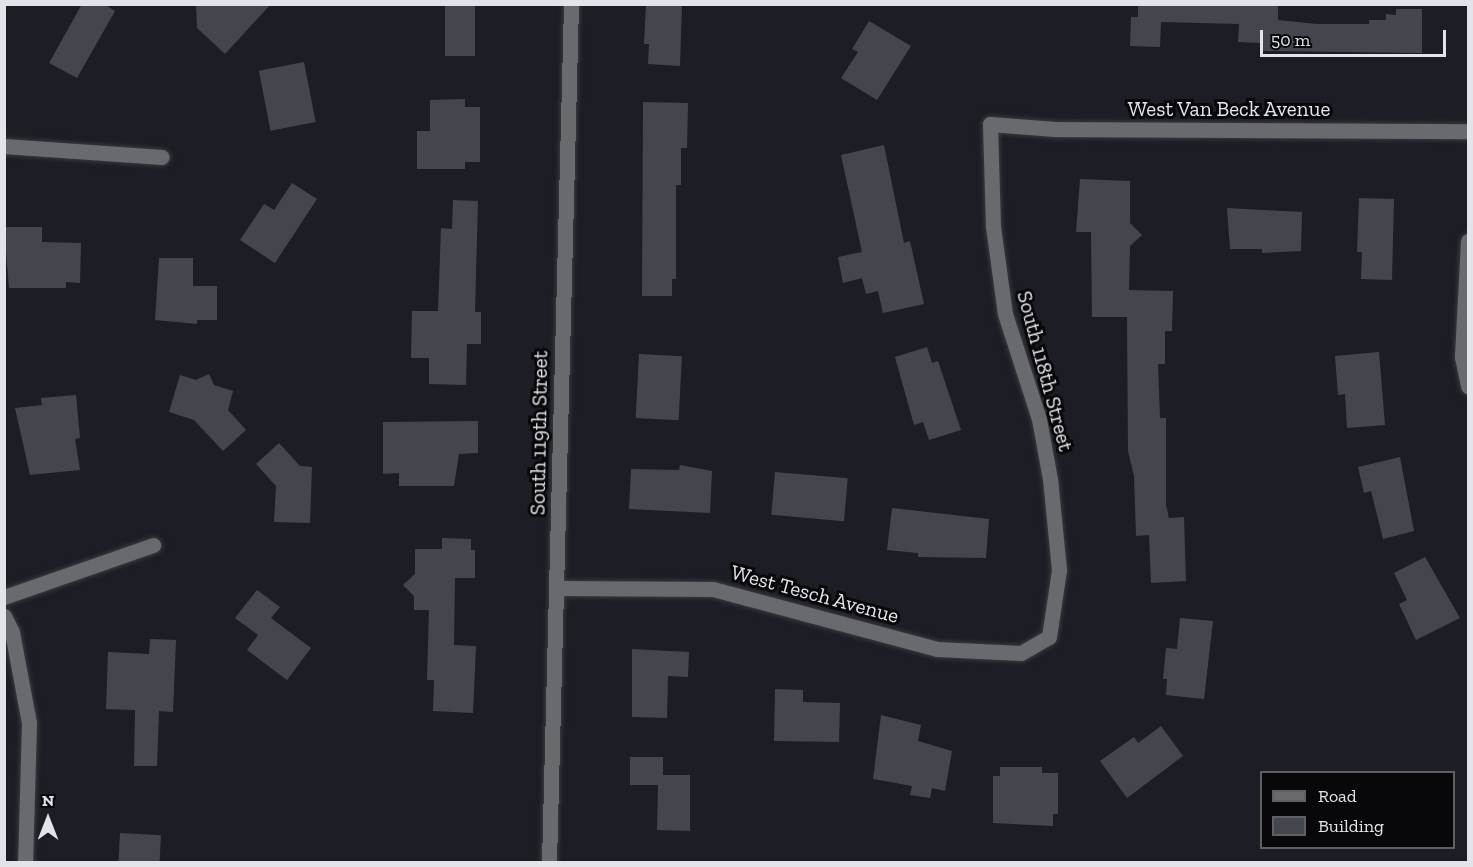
<!DOCTYPE html>
<style>
body{margin:0}
#map{position:relative;width:1473px;height:867px;overflow:hidden;background:#1d1e25;font-family:"Zilla Slab",serif}
div>[style]{position:absolute}
.building>*{inset:0;background:#44464e;transform-origin:0 0}
.roads{filter:drop-shadow(0 0 2px #393a40) drop-shadow(0 0 2px #393a40)}
.minor>*{height:15px;margin:-7.5px;padding:0 7.5px;transform-origin:7.5px;border-radius:7.5px;background:#696a6e}
span{translate:-50% -50%;white-space:nowrap;text-align:center;line-height:1.15;-webkit-text-stroke:6px #08080b;paint-order:stroke}
.street-label{font-size:21px;color:#e3e4e9}
.frame{position:absolute;inset:0;border:6px solid #e3e4e9;pointer-events:none}
.legend{position:absolute;left:1260px;top:771px;width:195px;height:78px;box-sizing:border-box;background:#08080b;border:2px solid #606064;margin:0;padding:8px 10px;list-style:none;font-size:18px;color:#e3e4e9}
.legend li{display:flex;align-items:center;gap:12px;height:30px}
.legend b{width:30px;border:2px solid #606064}
.north{position:absolute;left:18px;top:789px;width:60px;height:60px;-webkit-text-stroke:4px #08080b;paint-order:stroke;rotate:0deg;font-size:16px;font-weight:700;line-height:24px;text-align:center;color:#e3e4e9}
.north::after{content:'';display:block;margin:auto;width:21px;height:27px;background:#e3e4e9;clip-path:polygon(50% 0,100% 100%,50% 72%,0 100%)}
.scale{position:absolute;left:1260px;top:30px;width:186px;height:27px;box-sizing:border-box;border:3px solid #e3e4e9;border-top:0;padding-left:8px;font-size:18px;line-height:21px;white-space:nowrap;color:#e3e4e9;-webkit-text-stroke:4px #08080b;paint-order:stroke}
</style>
<div id="map">
<div class="building">
<i style="clip-path:polygon(82px 4px,104px 4px,115px 11px,77px 78px,49px 63px)"></i>
<i style="clip-path:polygon(196px 4px,271px 4px,225px 54px,197px 28px)"></i>
<i style="left:445px;top:4px;width:30px;height:52px"></i>
<i style="clip-path:polygon(646px 4px,682px 4px,680px 66px,648px 64px,649px 44px,644px 44px)"></i>
<i style="clip-path:polygon(1138px 4px,1278px 4px,1278px 20px,1317px 24px,1369px 24px,1369px 20px,1386px 20px,1386px 14px,1396px 15px,1396px 9px,1422px 9px,1422px 53px,1261px 51px,1261px 43px,1238px 42px,1239px 24px,1161px 22px,1160px 47px,1130px 46px,1131px 17px,1138px 17px)"></i>
<i style="clip-path:polygon(869px 21px,911px 46px,877px 100px,841px 78px,858px 52px,852px 49px)"></i>
<i style="left:304px;top:62px;width:61px;height:46px;rotate:79deg"></i>
<i style="clip-path:polygon(465px 99px,465px 107px,480px 107px,480px 162px,465px 162px,465px 169px,417px 169px,417px 131px,430px 131px,430px 100px)"></i>
<i style="clip-path:polygon(643px 102px,688px 103px,687px 148px,681px 148px,681px 185px,676px 185px,676px 279px,672px 279px,672px 296px,642px 296px)"></i>
<i style="clip-path:polygon(884px 145px,904px 243px,910px 241px,924px 304px,883px 313px,878px 291px,866px 294px,862px 278px,843px 283px,838px 257px,862px 252px,841px 155px)"></i>
<i style="clip-path:polygon(1080px 179px,1130px 181px,1130px 223px,1142px 235px,1130px 246px,1129px 290px,1173px 291px,1172px 331px,1165px 331px,1165px 364px,1158px 364px,1160px 418px,1166px 418px,1166px 505px,1169px 518px,1184px 517px,1186px 581px,1151px 583px,1149px 535px,1136px 536px,1134px 476px,1128px 451px,1127px 317px,1092px 317px,1091px 232px,1076px 232px)"></i>
<i style="clip-path:polygon(292px 183px,317px 199px,275px 263px,240px 240px,264px 204px,274px 210px)"></i>
<i style="clip-path:polygon(1359px 198px,1394px 199px,1392px 280px,1361px 279px,1362px 252px,1357px 252px)"></i>
<i style="clip-path:polygon(453px 200px,478px 201px,475px 312px,481px 312px,481px 344px,467px 344px,466px 385px,429px 384px,429px 358px,411px 358px,412px 311px,438px 311px,441px 228px,452px 229px)"></i>
<i style="clip-path:polygon(1227px 208px,1302px 212px,1301px 251px,1262px 253px,1262px 249px,1230px 249px)"></i>
<i style="clip-path:polygon(4px 227px,42px 227px,42px 242px,81px 243px,80px 283px,66px 282px,66px 288px,9px 288px)"></i>
<i style="clip-path:polygon(159px 258px,193px 258px,193px 286px,217px 286px,217px 320px,197px 320px,197px 324px,155px 320px)"></i>
<i style="clip-path:polygon(927px 347px,932px 363px,938px 361px,961px 430px,929px 440px,923px 422px,914px 425px,895px 357px)"></i>
<i style="clip-path:polygon(1379px 352px,1385px 425px,1347px 428px,1345px 394px,1338px 395px,1335px 356px)"></i>
<i style="left:639px;top:354px;width:43px;height:64px;rotate:3deg"></i>
<i style="clip-path:polygon(209px 374px,214px 385px,233px 391px,228px 410px,246px 430px,223px 451px,194px 420px,169px 412px,180px 375px,196px 380px)"></i>
<i style="clip-path:polygon(76px 395px,80px 438px,75px 439px,80px 470px,30px 475px,15px 408px,42px 405px,41px 398px)"></i>
<i style="clip-path:polygon(478px 421px,478px 453px,459px 454px,454px 486px,399px 486px,399px 473px,383px 474px,383px 422px)"></i>
<i style="clip-path:polygon(279px 443px,300px 466px,312px 467px,310px 523px,274px 522px,276px 486px,256px 464px)"></i>
<i style="clip-path:polygon(1400px 457px,1414px 531px,1383px 539px,1371px 491px,1364px 493px,1358px 467px)"></i>
<i style="clip-path:polygon(680px 465px,712px 471px,710px 513px,629px 509px,631px 469px,679px 470px)"></i>
<i style="left:775px;top:472px;width:73px;height:43px;rotate:5deg"></i>
<i style="clip-path:polygon(892px 508px,989px 519px,986px 558px,918px 557px,918px 553px,887px 550px)"></i>
<i style="clip-path:polygon(442px 538px,471px 539px,471px 550px,475px 550px,475px 578px,455px 578px,454px 645px,476px 646px,473px 713px,433px 711px,434px 680px,427px 680px,429px 610px,414px 610px,414px 596px,403px 585px,415px 574px,415px 549px,442px 549px)"></i>
<i style="clip-path:polygon(1425px 557px,1460px 618px,1416px 640px,1399px 604px,1407px 600px,1394px 573px)"></i>
<i style="clip-path:polygon(257px 590px,280px 607px,271px 618px,311px 648px,287px 680px,247px 650px,258px 635px,235px 618px)"></i>
<i style="clip-path:polygon(1180px 618px,1213px 621px,1204px 699px,1166px 695px,1167px 679px,1163px 679px,1166px 648px,1177px 649px)"></i>
<i style="clip-path:polygon(150px 639px,176px 640px,173px 712px,159px 711px,157px 766px,134px 766px,135px 710px,106px 709px,108px 652px,149px 654px)"></i>
<i style="clip-path:polygon(632px 649px,689px 652px,688px 677px,668px 676px,667px 718px,632px 717px)"></i>
<i style="clip-path:polygon(775px 689px,803px 690px,803px 702px,840px 703px,839px 742px,774px 741px)"></i>
<i style="clip-path:polygon(881px 715px,921px 725px,918px 741px,952px 751px,945px 791px,932px 788px,930px 798px,910px 795px,912px 786px,873px 779px)"></i>
<i style="clip-path:polygon(1161px 726px,1183px 756px,1127px 798px,1100px 761px,1134px 737px,1138px 743px)"></i>
<i style="clip-path:polygon(630px 757px,663px 757px,663px 775px,690px 775px,690px 831px,657px 830px,658px 785px,630px 785px)"></i>
<i style="clip-path:polygon(1000px 767px,1042px 767px,1042px 773px,1058px 773px,1058px 814px,1053px 814px,1053px 826px,993px 823px,993px 776px,1000px 776px)"></i>
<i style="left:120px;top:833px;width:41px;height:29px;rotate:3deg"></i>
</div>
<div class="roads">
<div class="minor">
<i style="left:4px;top:146px;width:158px;rotate:4deg"></i>
<i style="left:1468px;top:241px;width:116px;rotate:93deg"></i>
<i style="left:1462px;top:357px;width:30px;rotate:78deg"></i>
<i style="left:556px;top:588px;width:157px;rotate:0.4deg"></i>
<i style="left:713px;top:589px;width:232px;rotate:15deg"></i>
<i style="left:937px;top:649px;width:84px;rotate:2.7deg"></i>
<i style="left:1021px;top:653px;width:32px;rotate:-30deg"></i>
<i style="left:1049px;top:637px;width:68px;rotate:-81.5deg"></i>
<i style="left:1059px;top:570px;width:91px;rotate:-95.6deg"></i>
<i style="left:1050px;top:479px;width:61px;rotate:-100.4deg"></i>
<i style="left:1039px;top:419px;width:110px;rotate:-107.9deg"></i>
<i style="left:1005px;top:314px;width:89px;rotate:-97.8deg"></i>
<i style="left:993px;top:226px;width:102px;rotate:-91.7deg"></i>
<i style="left:990px;top:124px;width:65px;rotate:4.4deg"></i>
<i style="left:1055px;top:129px;width:413px;rotate:0.3deg"></i>
<i style="left:4px;top:597px;width:158px;rotate:-19.2deg"></i>
<i style="left:4px;top:616px;width:18px;rotate:63deg"></i>
<i style="left:12px;top:632px;width:93px;rotate:79.4deg"></i>
<i style="left:29px;top:723px;width:139px;rotate:91.6deg"></i>
<i style="left:549px;top:862px;width:858px;rotate:-88.53deg"></i>
</div>
</div>
<div class="street-label">
<span style="left:1229px;top:109px">West Van Beck Avenue</span>
<span style="left:1045px;top:371px;rotate:75deg">South 118th Street</span>
<span style="left:539px;top:433px;rotate:-89deg">South 119th Street</span>
<span style="left:815px;top:594px;rotate:15deg">West Tesch Avenue</span>
</div>
<div class="frame"></div>
<ul class="legend">
<li><b style="height:8px;background:#696a6e"></b>Road</li>
<li><b style="height:16px;background:#44464e"></b>Building</li>
</ul>
<div class="north">N</div>
<div class="scale">50 m</div>
</div>
